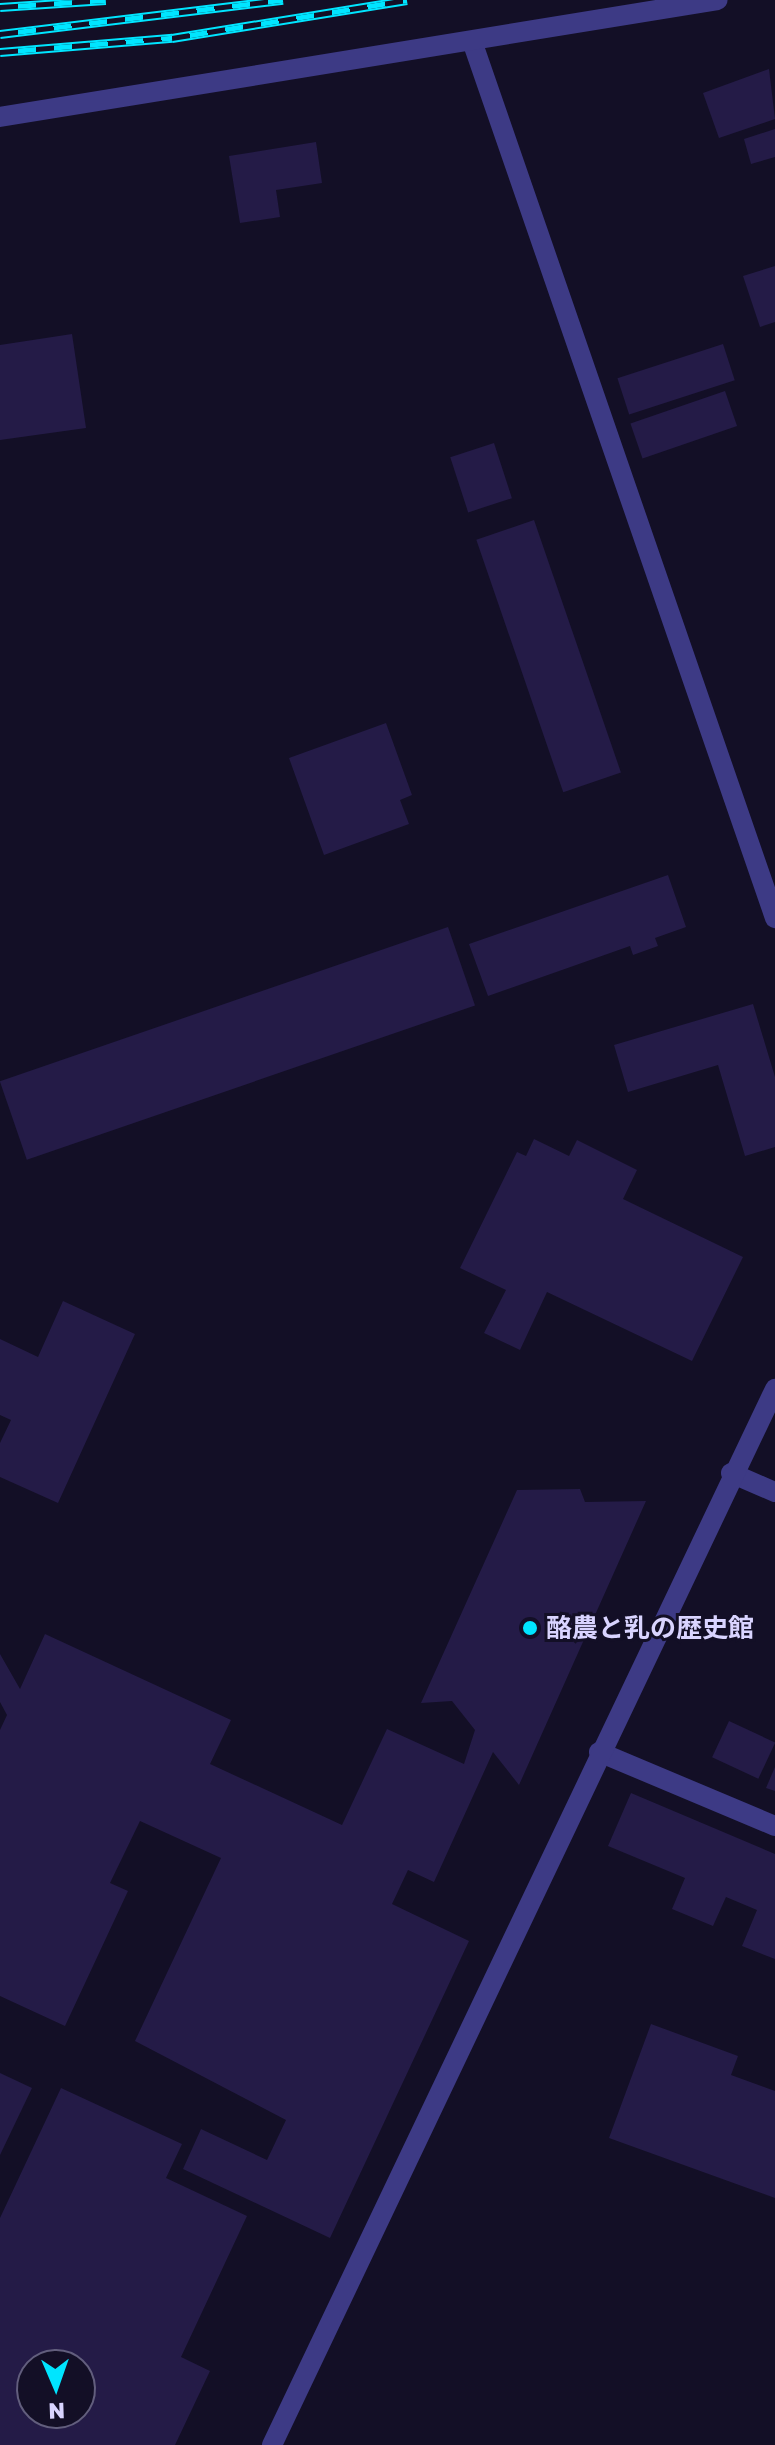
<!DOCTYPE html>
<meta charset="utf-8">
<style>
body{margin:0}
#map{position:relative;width:775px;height:2445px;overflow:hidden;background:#130f26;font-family:"Golos Text","Noto Sans JP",sans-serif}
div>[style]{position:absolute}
.building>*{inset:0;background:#241b47;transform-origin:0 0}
.minor>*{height:20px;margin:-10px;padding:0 10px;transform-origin:10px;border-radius:10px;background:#3d3a85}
.tertiary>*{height:20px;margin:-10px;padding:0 10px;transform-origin:10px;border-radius:10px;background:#3d3a85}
.rail>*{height:9px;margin-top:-4.5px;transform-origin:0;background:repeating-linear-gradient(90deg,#130f26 0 18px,#00e5ff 0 36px);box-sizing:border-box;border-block:2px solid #00e5ff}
.dots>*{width:22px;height:22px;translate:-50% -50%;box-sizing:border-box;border:4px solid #130f26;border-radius:50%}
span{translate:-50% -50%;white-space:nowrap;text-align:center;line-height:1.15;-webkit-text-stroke:6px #130f26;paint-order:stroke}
.poi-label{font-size:26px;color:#d9d4ff;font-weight:700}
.left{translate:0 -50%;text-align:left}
.north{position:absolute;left:16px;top:2349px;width:80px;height:80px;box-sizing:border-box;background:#130f26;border:2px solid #625e7d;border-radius:50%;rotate:178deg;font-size:22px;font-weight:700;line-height:32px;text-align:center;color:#d9d4ff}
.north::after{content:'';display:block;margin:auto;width:28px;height:36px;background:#00e5ff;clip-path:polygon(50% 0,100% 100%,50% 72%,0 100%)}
</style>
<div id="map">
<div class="building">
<i style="clip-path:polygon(769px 69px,775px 119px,719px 138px,703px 93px)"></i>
<i style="clip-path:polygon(775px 129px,775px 157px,751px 164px,744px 139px)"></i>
<i style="clip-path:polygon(316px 142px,322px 183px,276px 190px,280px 217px,240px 223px,229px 156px)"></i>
<i style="clip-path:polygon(775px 266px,775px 322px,760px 327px,743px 276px)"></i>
<i style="clip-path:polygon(72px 334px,86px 428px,0 440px,0 345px)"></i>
<i style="left:723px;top:344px;width:38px;height:111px;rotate:72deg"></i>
<i style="left:725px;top:391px;width:37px;height:100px;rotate:71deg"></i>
<i style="left:494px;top:443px;width:58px;height:46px;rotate:72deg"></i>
<i style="left:534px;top:520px;width:267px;height:61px;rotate:71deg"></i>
<i style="clip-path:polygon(386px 723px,412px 795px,400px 800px,409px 824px,324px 855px,289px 758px)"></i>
<i style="clip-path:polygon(668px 875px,686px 927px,655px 938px,658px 946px,633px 955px,630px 946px,488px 996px,469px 944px)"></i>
<i style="left:448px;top:927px;width:83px;height:474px;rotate:71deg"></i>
<i style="clip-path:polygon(753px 1004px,775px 1077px,775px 1147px,745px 1156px,718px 1065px,628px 1092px,614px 1045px)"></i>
<i style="clip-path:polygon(534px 1139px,569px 1156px,577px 1140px,637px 1170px,623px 1199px,743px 1257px,692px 1361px,547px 1292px,520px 1350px,484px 1333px,506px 1290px,460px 1268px,517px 1152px,526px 1156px)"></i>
<i style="clip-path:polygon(63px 1301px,135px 1334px,58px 1503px,0 1477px,0 1443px,11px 1420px,0 1415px,0 1339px,38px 1357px)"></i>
<i style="clip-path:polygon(580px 1489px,585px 1502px,646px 1501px,519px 1785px,493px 1752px,434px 1882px,408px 1870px,392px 1904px,469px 1941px,330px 2238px,183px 2169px,201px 2129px,267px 2160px,286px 2120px,135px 2041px,221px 1858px,140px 1821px,110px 1883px,128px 1891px,65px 2026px,0 1996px,0 1730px,7px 1715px,0 1702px,0 1654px,20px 1689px,45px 1634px,231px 1720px,210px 1764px,342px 1825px,387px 1729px,464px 1764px,475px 1730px,452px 1701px,421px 1703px,517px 1490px)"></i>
<i style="left:729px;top:1721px;width:51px;height:40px;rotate:25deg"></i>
<i style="clip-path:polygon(775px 1767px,775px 1791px,766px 1788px)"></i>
<i style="clip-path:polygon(631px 1793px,775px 1854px,775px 1959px,742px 1946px,757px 1910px,726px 1897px,713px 1926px,672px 1909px,685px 1878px,608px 1846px)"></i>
<i style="clip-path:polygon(651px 2024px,738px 2056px,731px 2075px,775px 2091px,775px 2198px,609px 2138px)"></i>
<i style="clip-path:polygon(0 2073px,32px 2088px,0 2155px)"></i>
<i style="clip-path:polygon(evenodd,61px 2088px,182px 2144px,166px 2178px,247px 2216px,181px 2357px,210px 2371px,175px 2445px,0 2445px,0 2218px,61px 2088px,32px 2365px,80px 2365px,80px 2413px,32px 2413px,32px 2365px)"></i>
</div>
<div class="minor">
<i style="left:472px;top:41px;width:928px;rotate:70.94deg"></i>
<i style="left:731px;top:1473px;width:48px;rotate:23.4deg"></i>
<i style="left:599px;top:1752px;width:191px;rotate:22.8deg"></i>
<i style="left:272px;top:2445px;width:1170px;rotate:-64.53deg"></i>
</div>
<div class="tertiary">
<i style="left:0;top:117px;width:727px;rotate:-9.26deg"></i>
</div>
<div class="rail">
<i style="left:0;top:7px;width:106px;rotate:-3.8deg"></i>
<i style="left:0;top:34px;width:285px;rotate:-6.9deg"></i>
<i style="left:0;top:52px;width:173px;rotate:-4.7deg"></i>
<i style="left:172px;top:38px;width:238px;rotate:-9.2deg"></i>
</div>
<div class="dots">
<i style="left:530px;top:1628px;background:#00e5ff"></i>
</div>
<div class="poi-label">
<span class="left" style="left:546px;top:1628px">酪農と乳の歴史館</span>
</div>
<div class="north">N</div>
</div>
